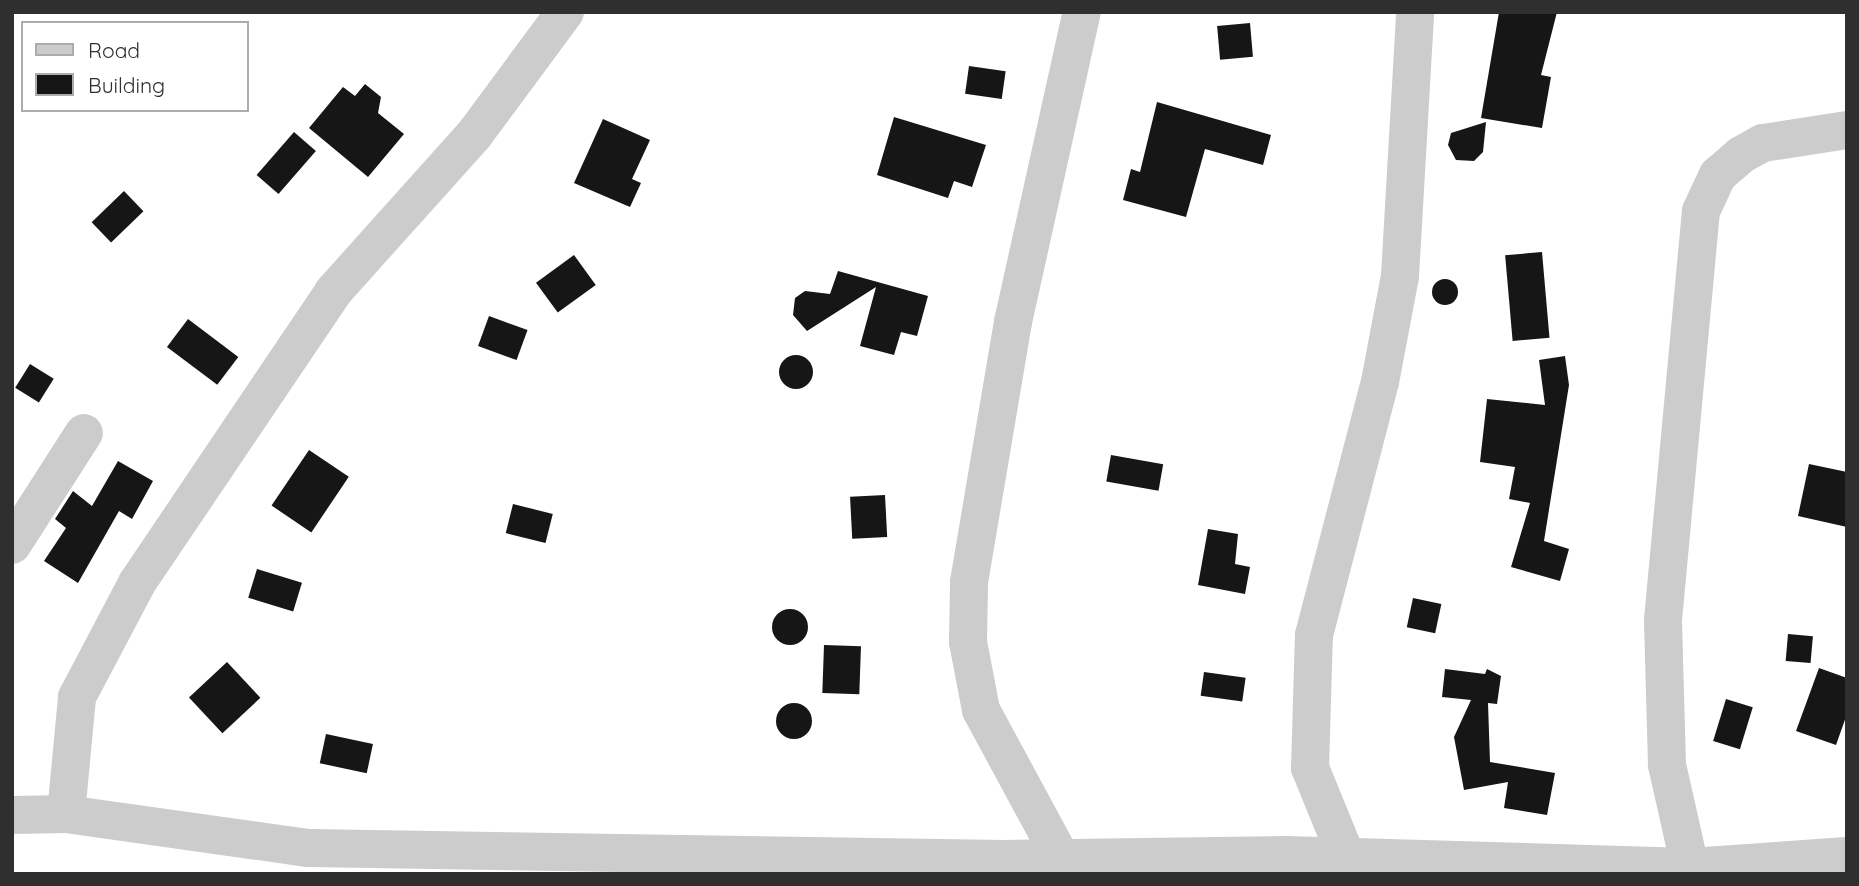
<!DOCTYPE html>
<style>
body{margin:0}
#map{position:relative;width:1859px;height:886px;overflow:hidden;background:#fff;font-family:Quicksand,sans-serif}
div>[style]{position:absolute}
.building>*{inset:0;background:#161616;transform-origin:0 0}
.round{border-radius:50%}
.minor>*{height:38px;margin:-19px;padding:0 19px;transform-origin:19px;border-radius:19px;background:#ccc}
span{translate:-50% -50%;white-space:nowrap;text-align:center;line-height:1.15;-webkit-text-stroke:7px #fff;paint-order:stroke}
.frame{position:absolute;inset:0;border:14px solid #2f2f2f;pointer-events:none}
.legend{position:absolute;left:21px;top:21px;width:228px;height:91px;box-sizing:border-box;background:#fff;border:2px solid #acacac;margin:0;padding:9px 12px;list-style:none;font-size:21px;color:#2f2f2f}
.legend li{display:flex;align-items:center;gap:14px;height:35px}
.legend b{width:35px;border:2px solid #acacac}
</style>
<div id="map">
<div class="building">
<i style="clip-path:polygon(1499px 12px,1557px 12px,1541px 75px,1551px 77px,1542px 128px,1481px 118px)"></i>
<i style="left:1250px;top:23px;width:34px;height:33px;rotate:85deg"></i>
<i style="left:969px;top:66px;width:37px;height:28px;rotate:8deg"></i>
<i style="clip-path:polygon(365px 84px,381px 97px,378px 113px,404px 134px,368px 177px,309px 128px,343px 87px,355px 96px)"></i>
<i style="clip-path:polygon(1157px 102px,1271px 135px,1263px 165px,1205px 149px,1186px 217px,1123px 200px,1131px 169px,1140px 172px)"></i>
<i style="clip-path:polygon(894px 117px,986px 145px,972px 187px,954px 181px,948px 198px,877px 175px)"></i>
<i style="clip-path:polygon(603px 119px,650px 140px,632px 179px,641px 183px,630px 207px,574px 183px)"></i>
<i style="clip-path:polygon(1486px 122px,1483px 152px,1474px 161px,1456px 160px,1448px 145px,1451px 133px)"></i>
<i style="left:294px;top:132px;width:29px;height:57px;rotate:41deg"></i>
<i style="left:124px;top:191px;width:28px;height:45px;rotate:46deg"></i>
<i style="left:1542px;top:252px;width:86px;height:37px;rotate:85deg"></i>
<i style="left:574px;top:255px;width:37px;height:47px;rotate:54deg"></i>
<i style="clip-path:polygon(838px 271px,928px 296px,917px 336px,901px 332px,894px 355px,860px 346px,876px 287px,807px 331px,793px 315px,795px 298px,805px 291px,830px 294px)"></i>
<i class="round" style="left:1432px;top:279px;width:26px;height:26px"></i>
<i style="left:489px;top:316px;width:41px;height:32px;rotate:20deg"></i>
<i style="left:188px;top:319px;width:63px;height:35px;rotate:37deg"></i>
<i class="round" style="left:779px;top:355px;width:34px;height:34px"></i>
<i style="clip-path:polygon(1565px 356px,1569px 385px,1544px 541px,1569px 549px,1560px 581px,1511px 567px,1530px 503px,1509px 499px,1515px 467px,1480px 462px,1487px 399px,1545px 405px,1539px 360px)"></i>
<i style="left:30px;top:364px;width:28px;height:28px;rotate:32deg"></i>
<i style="left:309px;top:450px;width:48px;height:67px;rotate:34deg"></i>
<i style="left:1111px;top:455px;width:53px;height:27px;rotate:10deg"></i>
<i style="clip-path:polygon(118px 461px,153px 481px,132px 519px,119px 511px,78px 583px,44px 561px,66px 528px,55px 519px,73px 491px,92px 506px)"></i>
<i style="clip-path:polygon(1809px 464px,1847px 472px,1847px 527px,1798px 516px)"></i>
<i style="left:885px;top:495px;width:42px;height:35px;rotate:87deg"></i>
<i style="left:513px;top:504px;width:41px;height:30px;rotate:14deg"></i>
<i style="clip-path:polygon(1208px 529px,1238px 534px,1235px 564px,1250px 567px,1245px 594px,1198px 585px)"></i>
<i style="left:257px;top:569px;width:47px;height:30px;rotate:17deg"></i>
<i style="left:1413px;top:598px;width:29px;height:30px;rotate:12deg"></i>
<i class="round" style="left:772px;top:609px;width:36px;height:36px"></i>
<i style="left:1788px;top:634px;width:25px;height:27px;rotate:5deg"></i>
<i style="left:824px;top:645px;width:37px;height:48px;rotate:2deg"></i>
<i style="left:227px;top:662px;width:49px;height:52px;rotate:47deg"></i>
<i style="clip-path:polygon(1819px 668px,1847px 678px,1847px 714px,1836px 745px,1796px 731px)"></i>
<i style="clip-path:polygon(1445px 669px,1485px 674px,1487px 669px,1501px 676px,1497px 704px,1488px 703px,1490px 762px,1555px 773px,1547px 815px,1504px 808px,1508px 782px,1464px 790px,1454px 737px,1471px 700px,1442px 697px)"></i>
<i style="left:1204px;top:672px;width:42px;height:24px;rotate:8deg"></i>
<i style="left:1726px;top:699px;width:28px;height:44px;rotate:17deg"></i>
<i class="round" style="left:776px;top:703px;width:36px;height:36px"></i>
<i style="left:326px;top:734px;width:48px;height:30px;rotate:12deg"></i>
</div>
<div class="minor">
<i style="left:12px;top:545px;width:133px;rotate:-57.3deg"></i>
<i style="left:66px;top:814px;width:118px;rotate:-84.6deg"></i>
<i style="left:77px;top:697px;width:129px;rotate:-62.2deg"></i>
<i style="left:137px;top:583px;width:351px;rotate:-56deg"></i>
<i style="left:333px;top:292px;width:211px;rotate:-48.1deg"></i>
<i style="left:474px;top:135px;width:153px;rotate:-53.5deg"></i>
<i style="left:12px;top:815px;width:54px;rotate:-1.1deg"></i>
<i style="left:66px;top:814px;width:245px;rotate:8deg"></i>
<i style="left:309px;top:848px;width:695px;rotate:0.91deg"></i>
<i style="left:1004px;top:859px;width:282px;rotate:-0.8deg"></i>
<i style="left:1286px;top:855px;width:404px;rotate:1.7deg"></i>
<i style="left:1690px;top:867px;width:157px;rotate:-4deg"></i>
<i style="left:1346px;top:856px;width:95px;rotate:-112.2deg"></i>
<i style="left:1310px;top:768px;width:133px;rotate:-88.3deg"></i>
<i style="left:1314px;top:635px;width:261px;rotate:-75.4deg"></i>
<i style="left:1380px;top:382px;width:108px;rotate:-79.3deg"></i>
<i style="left:1400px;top:276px;width:264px;rotate:-86.7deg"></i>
<i style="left:1061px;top:858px;width:168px;rotate:-118.4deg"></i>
<i style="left:981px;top:710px;width:69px;rotate:-100.8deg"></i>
<i style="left:968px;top:642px;width:60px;rotate:-89deg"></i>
<i style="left:969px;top:582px;width:264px;rotate:-80.4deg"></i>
<i style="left:1013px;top:322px;width:318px;rotate:-77.5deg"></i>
<i style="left:1690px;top:867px;width:105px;rotate:-102.7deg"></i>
<i style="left:1667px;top:765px;width:145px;rotate:-91.6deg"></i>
<i style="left:1663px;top:620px;width:411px;rotate:-84.7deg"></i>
<i style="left:1701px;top:211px;width:40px;rotate:-65deg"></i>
<i style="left:1718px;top:175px;width:30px;rotate:-41deg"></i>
<i style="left:1741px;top:155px;width:25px;rotate:-29deg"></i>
<i style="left:1763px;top:143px;width:85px;rotate:-8.8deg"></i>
</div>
<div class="frame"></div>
<ul class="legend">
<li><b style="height:9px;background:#ccc"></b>Road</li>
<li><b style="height:19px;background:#161616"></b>Building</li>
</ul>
</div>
